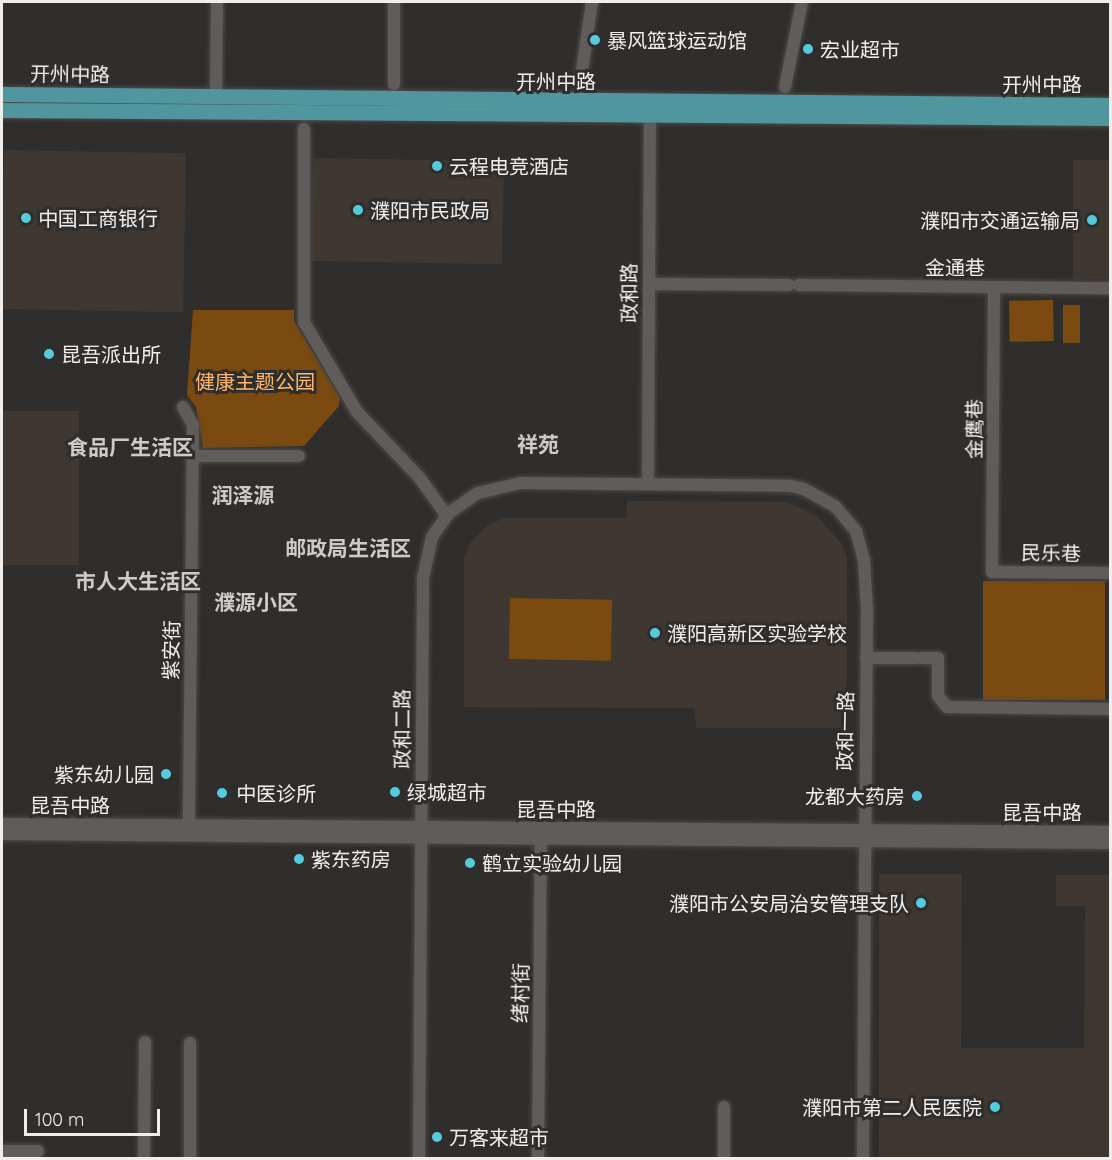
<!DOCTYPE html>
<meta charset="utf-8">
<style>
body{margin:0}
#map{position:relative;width:1112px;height:1160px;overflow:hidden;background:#302e2c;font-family:Quicksand,"Noto Sans SC",sans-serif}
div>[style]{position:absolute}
.built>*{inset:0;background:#3f3832;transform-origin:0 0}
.green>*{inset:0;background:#7a4a10;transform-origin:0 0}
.roads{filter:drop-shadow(0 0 2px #4c4a48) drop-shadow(0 0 2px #4c4a48)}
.minor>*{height:12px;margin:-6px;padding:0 6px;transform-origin:6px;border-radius:6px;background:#5f5c5a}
.major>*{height:15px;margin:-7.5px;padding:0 7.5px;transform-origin:7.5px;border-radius:7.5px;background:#4f969f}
.dots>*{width:16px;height:16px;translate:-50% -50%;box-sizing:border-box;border:3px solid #302e2c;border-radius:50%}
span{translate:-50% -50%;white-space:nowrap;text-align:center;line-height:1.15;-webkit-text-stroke:6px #302e2c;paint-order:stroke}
.poi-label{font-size:20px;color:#f0eeed}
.left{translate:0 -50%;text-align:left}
.right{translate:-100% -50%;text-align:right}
.street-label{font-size:20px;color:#f0eeed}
.park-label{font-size:20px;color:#ffb66c}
.neighbourhood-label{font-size:21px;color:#cecac8;font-weight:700}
.frame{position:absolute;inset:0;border:3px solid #f0eeed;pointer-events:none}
.scale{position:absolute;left:24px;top:1109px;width:136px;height:27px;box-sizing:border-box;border:3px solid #f0eeed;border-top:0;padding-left:8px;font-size:18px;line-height:21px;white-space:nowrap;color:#f0eeed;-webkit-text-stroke:4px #302e2c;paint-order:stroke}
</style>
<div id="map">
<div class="built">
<i style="left:4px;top:150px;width:182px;height:159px;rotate:1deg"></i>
<i style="left:313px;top:158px;width:191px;height:103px;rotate:1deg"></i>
<i style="left:1110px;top:160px;width:119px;height:37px;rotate:90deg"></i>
<i style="left:2px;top:411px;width:77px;height:154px"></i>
<i style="clip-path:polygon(627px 501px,787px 502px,817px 516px,842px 544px,847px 558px,847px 728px,696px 728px,695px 708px,464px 707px,464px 558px,471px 542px,488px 525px,504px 518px,627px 518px)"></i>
<i style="clip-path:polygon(879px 874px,962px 874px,961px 1048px,1084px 1048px,1085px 906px,1056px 906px,1056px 875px,1110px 875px,1110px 1158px,879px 1158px)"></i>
</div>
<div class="green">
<i style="left:1053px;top:300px;width:41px;height:44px;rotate:89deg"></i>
<i style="left:1063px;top:305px;width:17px;height:38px"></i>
<i style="clip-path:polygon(193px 310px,294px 310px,294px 321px,340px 398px,339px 406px,304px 446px,203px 448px,196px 407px,187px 395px)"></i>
<i style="left:983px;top:581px;width:122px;height:119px"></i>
<i style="left:510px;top:598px;width:102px;height:61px;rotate:1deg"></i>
</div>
<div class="roads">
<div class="minor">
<i style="left:394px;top:2px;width:82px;rotate:90deg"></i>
<i style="left:580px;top:85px;width:84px;rotate:-81.8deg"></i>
<i style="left:785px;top:87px;width:87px;rotate:-78.7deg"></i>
<i style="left:216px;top:98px;width:96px;rotate:-89.4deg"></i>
<i style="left:304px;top:129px;width:193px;rotate:90deg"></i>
<i style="left:304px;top:322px;width:104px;rotate:59.5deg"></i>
<i style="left:357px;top:412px;width:90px;rotate:46.4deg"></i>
<i style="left:419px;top:477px;width:48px;rotate:54.3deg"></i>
<i style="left:649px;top:284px;width:140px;rotate:0.4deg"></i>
<i style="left:799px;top:285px;width:311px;rotate:0.6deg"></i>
<i style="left:994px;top:287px;width:285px;rotate:90.4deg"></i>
<i style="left:992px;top:572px;width:118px;rotate:0.5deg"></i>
<i style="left:183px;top:407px;width:21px;rotate:61deg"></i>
<i style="left:193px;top:425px;width:400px;rotate:90.6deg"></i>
<i style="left:193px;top:456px;width:106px"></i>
<i style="left:648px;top:483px;width:376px;rotate:-89.7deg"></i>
<i style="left:866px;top:658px;width:50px"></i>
<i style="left:921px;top:658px;width:17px"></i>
<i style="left:938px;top:658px;width:38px;rotate:90deg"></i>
<i style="left:938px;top:696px;width:14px;rotate:51deg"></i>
<i style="left:947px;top:707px;width:163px;rotate:0.7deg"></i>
<i style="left:2px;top:824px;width:1108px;rotate:0.41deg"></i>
<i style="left:2px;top:834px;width:1108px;rotate:0.47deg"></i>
<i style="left:2px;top:1151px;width:36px"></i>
<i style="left:144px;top:1158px;width:116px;rotate:-89.5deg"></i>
<i style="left:190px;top:1158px;width:115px;rotate:-90deg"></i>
<i style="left:419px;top:1158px;width:580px;rotate:-89.6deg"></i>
<i style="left:423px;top:578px;width:42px;rotate:-77.6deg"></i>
<i style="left:432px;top:537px;width:29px;rotate:-55deg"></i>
<i style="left:449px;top:513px;width:35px;rotate:-35deg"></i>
<i style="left:478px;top:493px;width:44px;rotate:-13.1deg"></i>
<i style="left:521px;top:483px;width:270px;rotate:0.6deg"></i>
<i style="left:791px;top:486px;width:13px;rotate:13deg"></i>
<i style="left:804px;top:489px;width:35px;rotate:29deg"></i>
<i style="left:835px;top:506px;width:33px;rotate:50deg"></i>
<i style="left:856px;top:531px;width:30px;rotate:75deg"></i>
<i style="left:864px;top:560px;width:50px;rotate:86.6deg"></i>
<i style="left:867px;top:610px;width:548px;rotate:90.42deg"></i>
<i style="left:538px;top:1158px;width:325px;rotate:-89.5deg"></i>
<i style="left:724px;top:1158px;width:51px;rotate:-90deg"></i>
</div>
<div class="major">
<i style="left:2px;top:94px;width:1108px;rotate:0.57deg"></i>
<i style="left:2px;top:110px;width:1108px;rotate:0.41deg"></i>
</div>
</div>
<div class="dots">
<i style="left:595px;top:40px;background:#53cbdb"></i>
<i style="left:808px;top:49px;background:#53cbdb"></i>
<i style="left:437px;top:166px;background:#53cbdb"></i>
<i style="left:358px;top:210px;background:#53cbdb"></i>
<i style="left:26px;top:218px;background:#53cbdb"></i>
<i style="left:1092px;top:220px;background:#53cbdb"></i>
<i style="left:49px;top:354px;background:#53cbdb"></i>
<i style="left:655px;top:633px;background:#53cbdb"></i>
<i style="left:166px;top:774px;background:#53cbdb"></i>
<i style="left:395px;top:792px;background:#53cbdb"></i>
<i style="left:222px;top:793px;background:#53cbdb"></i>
<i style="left:917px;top:796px;background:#53cbdb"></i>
<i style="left:299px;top:859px;background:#53cbdb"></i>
<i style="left:470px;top:863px;background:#53cbdb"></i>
<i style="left:921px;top:903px;background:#53cbdb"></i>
<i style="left:995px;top:1107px;background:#53cbdb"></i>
<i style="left:437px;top:1137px;background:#53cbdb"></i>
</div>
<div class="poi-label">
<span class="left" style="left:607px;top:40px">暴风篮球运动馆</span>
<span class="left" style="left:820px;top:49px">宏业超市</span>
<span class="left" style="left:449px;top:166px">云程电竞酒店</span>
<span class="left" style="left:370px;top:210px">濮阳市民政局</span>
<span class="left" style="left:38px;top:218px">中国工商银行</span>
<span class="right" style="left:1080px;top:220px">濮阳市交通运输局</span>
<span class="left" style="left:61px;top:354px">昆吾派出所</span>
<span class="left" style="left:667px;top:633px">濮阳高新区实验学校</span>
<span class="right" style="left:154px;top:774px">紫东幼儿园</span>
<span class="left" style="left:407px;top:792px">绿城超市</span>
<span class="left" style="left:236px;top:793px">中医诊所</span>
<span class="right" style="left:905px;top:796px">龙都大药房</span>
<span class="left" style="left:311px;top:859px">紫东药房</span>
<span class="left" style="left:482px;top:863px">鹤立实验幼儿园</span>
<span class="right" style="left:909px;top:903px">濮阳市公安局治安管理支队</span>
<span class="right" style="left:982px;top:1107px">濮阳市第二人民医院</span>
<span class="left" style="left:449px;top:1137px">万客来超市</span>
</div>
<div class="street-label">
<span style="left:70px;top:74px;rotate:1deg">开州中路</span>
<span style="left:556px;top:81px">开州中路</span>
<span style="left:1042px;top:84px">开州中路</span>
<span style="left:955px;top:267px">金通巷</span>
<span style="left:629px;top:293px;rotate:-90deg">政和路</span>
<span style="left:974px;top:429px;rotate:-90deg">金鹰巷</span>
<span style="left:1051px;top:553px;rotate:1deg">民乐巷</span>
<span style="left:171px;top:650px;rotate:-89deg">紫安街</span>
<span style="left:402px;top:729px;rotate:-90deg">政和二路</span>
<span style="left:845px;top:731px;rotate:-89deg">政和一路</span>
<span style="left:70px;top:805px">昆吾中路</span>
<span style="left:556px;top:809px">昆吾中路</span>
<span style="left:1042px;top:812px">昆吾中路</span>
<span style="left:520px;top:993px;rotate:-89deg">绪村街</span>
</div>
<div class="park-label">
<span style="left:255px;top:381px">健康主题公园</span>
</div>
<div class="neighbourhood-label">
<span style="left:538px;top:444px">祥苑</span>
<span style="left:130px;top:447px">食品厂生活区</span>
<span style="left:243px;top:495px">润泽源</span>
<span style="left:348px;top:548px">邮政局生活区</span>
<span style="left:138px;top:581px">市人大生活区</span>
<span style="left:256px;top:602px">濮源小区</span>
</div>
<div class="frame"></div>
<div class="scale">100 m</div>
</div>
